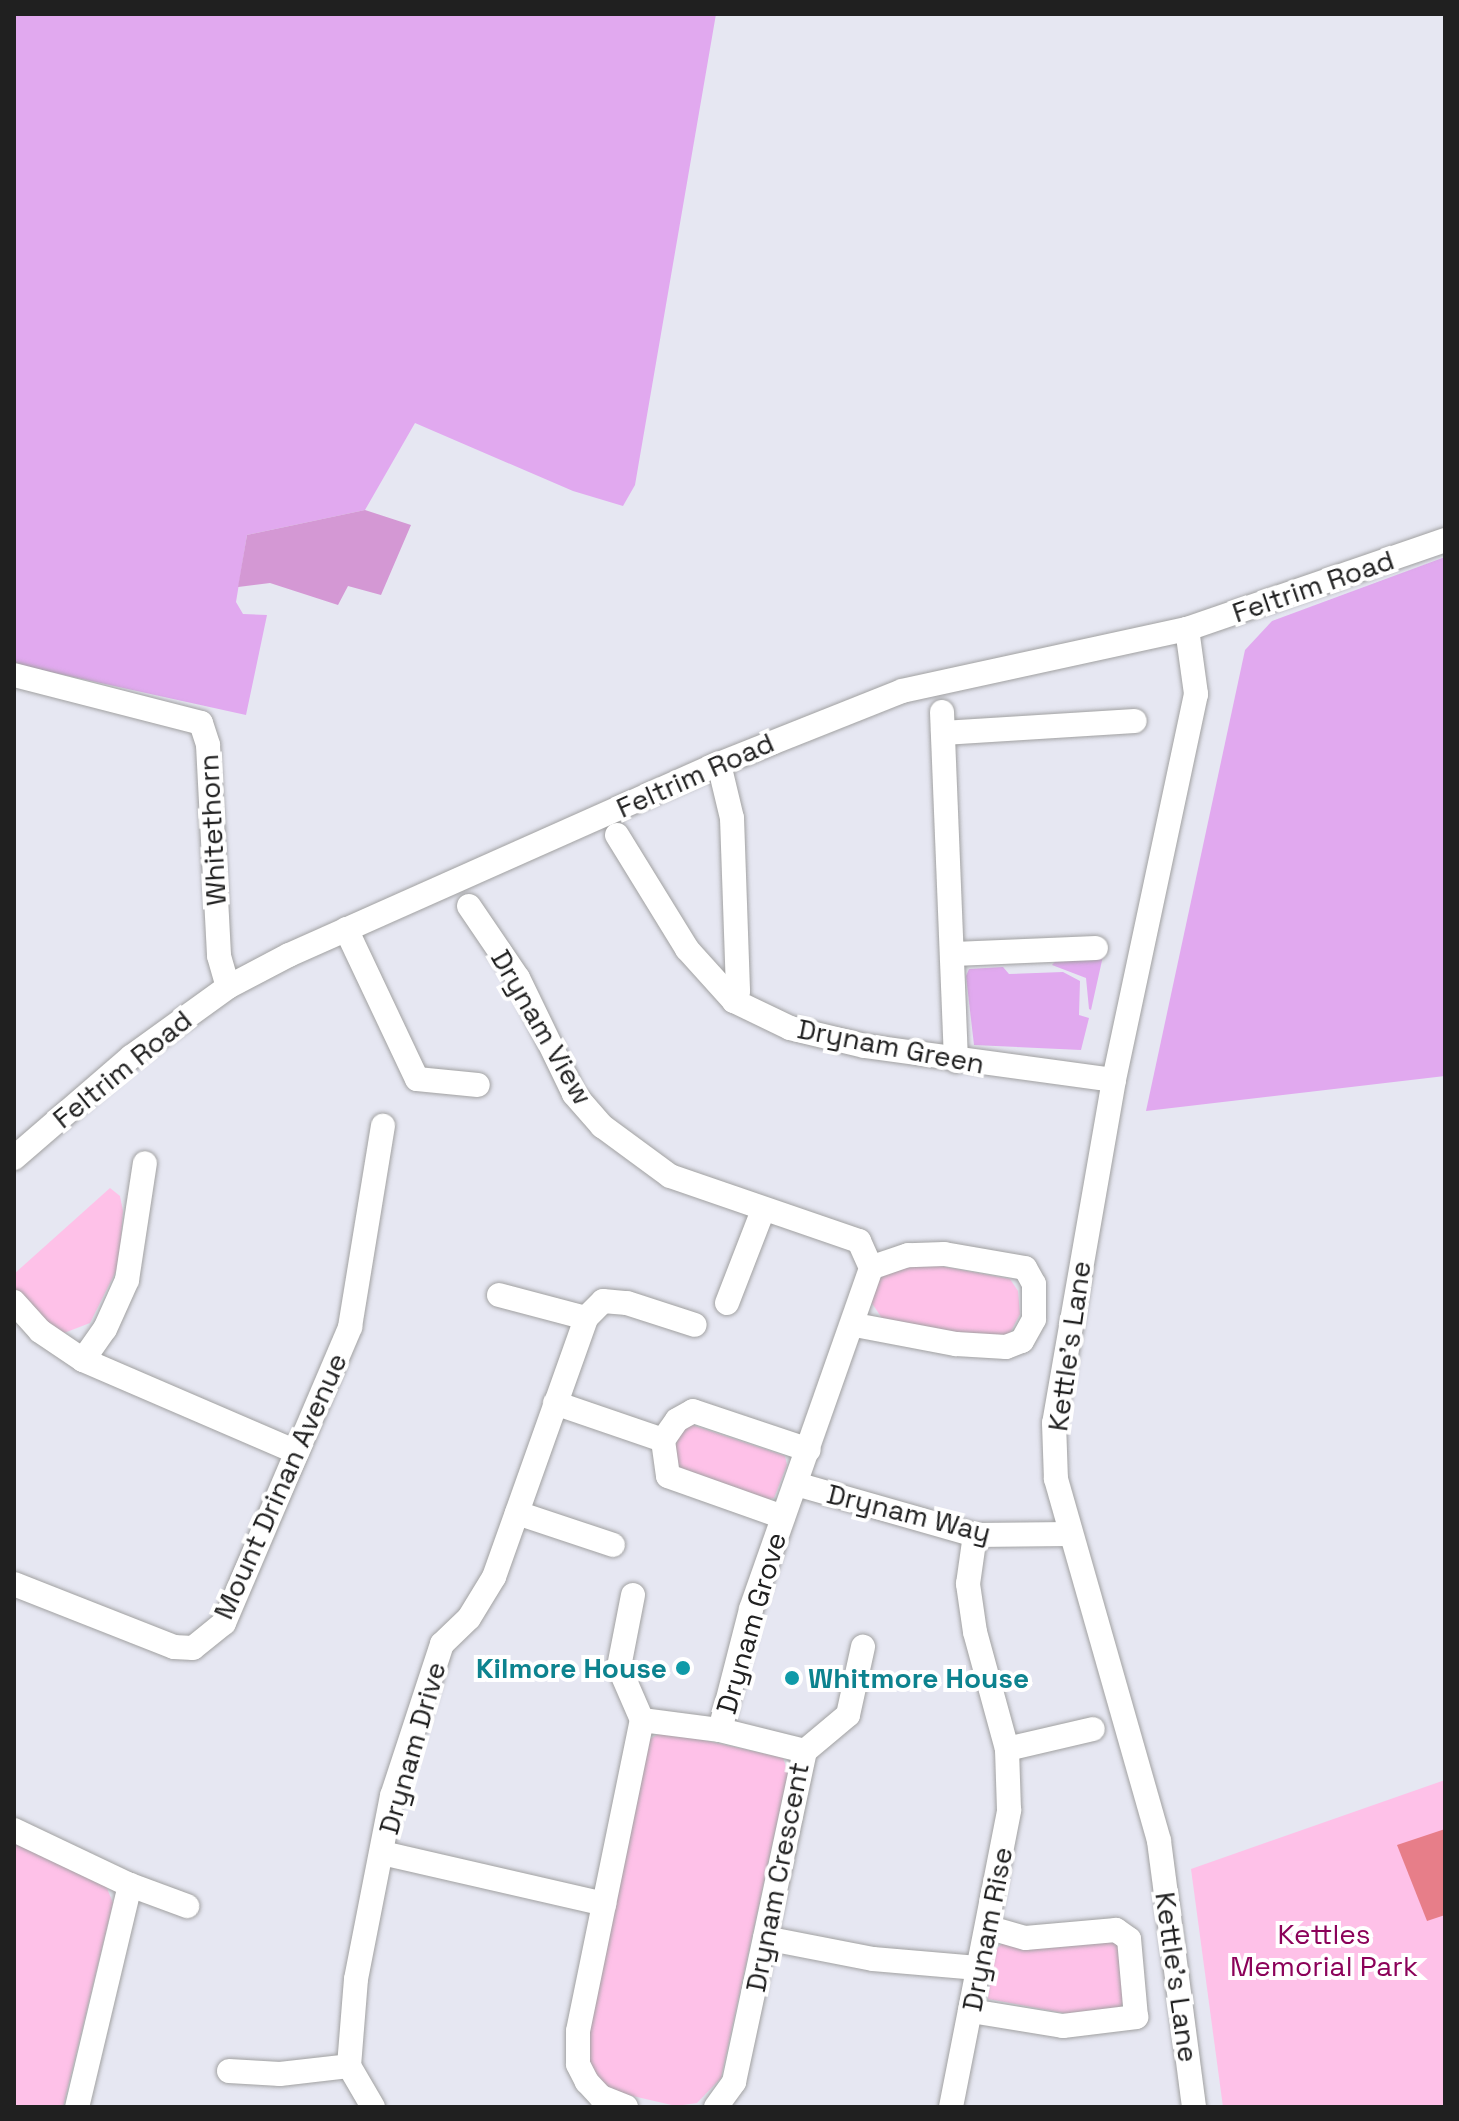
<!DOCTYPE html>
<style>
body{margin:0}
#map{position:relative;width:1459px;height:2121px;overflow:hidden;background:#e6e7f2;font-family:"Space Grotesk",sans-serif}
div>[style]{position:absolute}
.grass>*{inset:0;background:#e1a9ef}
.forest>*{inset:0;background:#d498d4}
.park>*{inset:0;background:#fec1e8}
.pitch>*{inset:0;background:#e77e89}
.roads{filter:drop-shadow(0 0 2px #a1a1a1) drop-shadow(0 0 2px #a1a1a1)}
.minor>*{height:24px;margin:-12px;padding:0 12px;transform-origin:12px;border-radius:12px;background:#fff}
.dots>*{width:22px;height:22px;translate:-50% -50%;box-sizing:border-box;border:4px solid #fff;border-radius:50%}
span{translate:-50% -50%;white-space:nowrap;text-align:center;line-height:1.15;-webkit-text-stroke:8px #fff;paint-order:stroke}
.street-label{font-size:28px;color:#202020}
.culture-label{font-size:28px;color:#0d838f;font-weight:700}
.right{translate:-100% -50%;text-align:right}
.left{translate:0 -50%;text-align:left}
.park-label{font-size:28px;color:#8b0259}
.frame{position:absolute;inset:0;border:16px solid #202020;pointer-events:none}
</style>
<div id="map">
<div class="grass">
<i style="clip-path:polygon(14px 14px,716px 14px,635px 485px,623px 506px,573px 491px,415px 423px,365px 510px,247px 535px,236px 602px,243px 614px,267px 615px,246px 715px,14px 664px)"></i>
<i style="clip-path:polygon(1445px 557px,1445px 1076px,1146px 1111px,1245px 650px,1272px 621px)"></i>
<i style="clip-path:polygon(1103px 956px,1091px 1010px,1089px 1009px,1086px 978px,1052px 965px,1059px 957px)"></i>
<i style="clip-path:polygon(1003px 967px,1009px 974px,1063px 972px,1080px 981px,1079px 1015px,1089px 1018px,1081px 1050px,974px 1045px,966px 976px,969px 969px)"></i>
</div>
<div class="forest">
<i style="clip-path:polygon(365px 510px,411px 525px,381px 595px,348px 586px,338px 605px,270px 583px,238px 587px,247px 535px)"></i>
</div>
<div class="park">
<i style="clip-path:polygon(110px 1188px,120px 1196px,123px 1211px,119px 1265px,90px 1323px,64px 1333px,49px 1331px,14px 1291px,14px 1274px)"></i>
<i style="clip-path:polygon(929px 1264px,1010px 1279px,1018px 1291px,1020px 1314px,1008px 1337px,987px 1340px,884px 1321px,871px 1302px,873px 1284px,890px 1270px)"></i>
<i style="clip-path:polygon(692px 1425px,785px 1456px,787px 1465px,774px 1498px,762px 1501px,682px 1473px,674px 1462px,675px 1447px,681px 1431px)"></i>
<i style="clip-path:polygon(663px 1731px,783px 1758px,788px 1772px,721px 2078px,697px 2103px,676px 2106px,611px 2091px,590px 2068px,585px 2046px,647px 1741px)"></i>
<i style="clip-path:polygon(1445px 1780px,1445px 2107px,1223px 2107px,1191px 1869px)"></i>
<i style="clip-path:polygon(14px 1838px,104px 1881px,113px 1903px,63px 2107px,14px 2107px)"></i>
<i style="clip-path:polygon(1117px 1940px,1126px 1998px,1118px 2012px,1075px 2015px,988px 1999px,994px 1951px,1003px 1943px)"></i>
</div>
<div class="pitch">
<i style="clip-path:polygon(1445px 1829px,1445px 1915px,1427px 1921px,1397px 1845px)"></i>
</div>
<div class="roads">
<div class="minor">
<i style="left:1187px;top:629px;width:66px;rotate:82.1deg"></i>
<i style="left:1196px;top:694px;width:395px;rotate:102deg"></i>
<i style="left:1114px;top:1080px;width:348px;rotate:99.9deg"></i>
<i style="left:1054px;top:1423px;width:56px;rotate:88deg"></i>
<i style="left:1056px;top:1479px;width:376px;rotate:74.1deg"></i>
<i style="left:1159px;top:1841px;width:268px;rotate:82.5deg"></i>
<i style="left:14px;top:675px;width:193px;rotate:14.4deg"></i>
<i style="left:201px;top:723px;width:23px;rotate:72deg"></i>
<i style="left:208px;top:745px;width:211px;rotate:87deg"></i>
<i style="left:219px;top:956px;width:32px;rotate:74deg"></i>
<i style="left:942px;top:712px;width:349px;rotate:87.7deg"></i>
<i style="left:943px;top:733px;width:192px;rotate:-3.6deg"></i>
<i style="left:719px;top:764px;width:56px;rotate:76.5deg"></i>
<i style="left:732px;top:818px;width:173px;rotate:88deg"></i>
<i style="left:738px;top:991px;width:11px;rotate:112deg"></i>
<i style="left:617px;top:835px;width:134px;rotate:58.4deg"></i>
<i style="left:687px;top:949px;width:70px;rotate:47.9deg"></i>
<i style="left:734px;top:1001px;width:62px;rotate:25.7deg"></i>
<i style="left:790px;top:1028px;width:77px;rotate:13.5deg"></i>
<i style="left:865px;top:1046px;width:251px;rotate:7.8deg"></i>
<i style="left:469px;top:906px;width:87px;rotate:55.8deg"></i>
<i style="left:518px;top:978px;width:129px;rotate:64.2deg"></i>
<i style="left:574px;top:1094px;width:43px;rotate:48.8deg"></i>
<i style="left:602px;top:1126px;width:84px;rotate:36.3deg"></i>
<i style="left:670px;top:1176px;width:200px;rotate:19deg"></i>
<i style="left:859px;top:1241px;width:30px;rotate:66deg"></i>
<i style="left:346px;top:929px;width:166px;rotate:64.7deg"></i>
<i style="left:417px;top:1079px;width:61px;rotate:5.6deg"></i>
<i style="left:954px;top:954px;width:142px;rotate:-2.4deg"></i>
<i style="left:14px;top:1158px;width:155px;rotate:-40.8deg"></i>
<i style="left:131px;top:1057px;width:120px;rotate:-35.8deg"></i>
<i style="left:228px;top:987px;width:69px;rotate:-27.7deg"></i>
<i style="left:289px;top:955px;width:471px;rotate:-24deg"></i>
<i style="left:719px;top:764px;width:197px;rotate:-21.7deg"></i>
<i style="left:902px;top:691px;width:292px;rotate:-12.3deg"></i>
<i style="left:1187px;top:629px;width:273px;rotate:-19deg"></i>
<i style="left:14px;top:1302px;width:39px;rotate:48deg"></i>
<i style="left:40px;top:1331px;width:52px;rotate:34deg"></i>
<i style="left:83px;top:1360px;width:233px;rotate:23.3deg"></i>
<i style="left:727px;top:1303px;width:100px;rotate:-68.8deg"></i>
<i style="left:586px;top:1318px;width:24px;rotate:-45deg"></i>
<i style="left:603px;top:1301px;width:24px;rotate:5deg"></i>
<i style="left:627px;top:1303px;width:71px;rotate:17.9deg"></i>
<i style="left:855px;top:1325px;width:103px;rotate:10.7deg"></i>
<i style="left:956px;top:1344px;width:50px;rotate:3.4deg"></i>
<i style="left:1006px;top:1347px;width:17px;rotate:-21deg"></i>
<i style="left:1022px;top:1341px;width:25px;rotate:-61deg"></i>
<i style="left:1034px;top:1319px;width:35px;rotate:-90deg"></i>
<i style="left:1034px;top:1284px;width:18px;rotate:-119deg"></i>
<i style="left:1025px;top:1268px;width:82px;rotate:-170.2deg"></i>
<i style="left:944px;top:1254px;width:36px;rotate:178deg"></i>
<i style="left:908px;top:1255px;width:39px;rotate:161deg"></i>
<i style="left:83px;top:1360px;width:38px;rotate:-55deg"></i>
<i style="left:105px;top:1329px;width:54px;rotate:-65.8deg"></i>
<i style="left:127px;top:1280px;width:118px;rotate:-81.3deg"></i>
<i style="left:555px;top:1403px;width:114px;rotate:18.9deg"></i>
<i style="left:796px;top:1484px;width:186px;rotate:15.9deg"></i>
<i style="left:975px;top:1535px;width:95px;rotate:-0.6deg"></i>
<i style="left:517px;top:1513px;width:101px;rotate:18.4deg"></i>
<i style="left:783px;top:1517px;width:122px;rotate:-160.4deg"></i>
<i style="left:668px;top:1476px;width:36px;rotate:-98deg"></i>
<i style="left:663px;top:1440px;width:24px;rotate:-55deg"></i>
<i style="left:677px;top:1420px;width:18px;rotate:-29deg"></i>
<i style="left:693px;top:1411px;width:122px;rotate:18.6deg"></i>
<i style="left:14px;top:1584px;width:172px;rotate:21.5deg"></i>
<i style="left:174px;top:1647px;width:19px;rotate:3deg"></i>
<i style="left:193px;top:1648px;width:40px;rotate:-39deg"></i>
<i style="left:224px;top:1623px;width:322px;rotate:-66.9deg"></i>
<i style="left:350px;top:1327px;width:204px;rotate:-80.7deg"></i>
<i style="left:633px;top:1595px;width:73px;rotate:101deg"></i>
<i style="left:619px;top:1667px;width:58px;rotate:66.5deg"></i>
<i style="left:642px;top:1720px;width:79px;rotate:7.3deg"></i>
<i style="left:720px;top:1730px;width:88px;rotate:13.9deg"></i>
<i style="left:720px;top:1730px;width:125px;rotate:-75.6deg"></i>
<i style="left:751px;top:1609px;width:361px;rotate:-70.6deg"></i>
<i style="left:1007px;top:1749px;width:88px;rotate:-13.1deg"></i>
<i style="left:805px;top:1751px;width:56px;rotate:-39.9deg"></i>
<i style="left:848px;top:1715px;width:70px;rotate:-77.6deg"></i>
<i style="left:14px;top:1830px;width:128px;rotate:25.4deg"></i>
<i style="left:130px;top:1885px;width:228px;rotate:103.4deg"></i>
<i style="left:382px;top:1853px;width:228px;rotate:12.9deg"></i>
<i style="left:130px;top:1885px;width:61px;rotate:20.2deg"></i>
<i style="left:765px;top:1938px;width:110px;rotate:11deg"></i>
<i style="left:873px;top:1959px;width:105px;rotate:4.9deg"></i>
<i style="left:971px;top:2011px;width:93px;rotate:9.3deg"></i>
<i style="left:1063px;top:2026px;width:74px;rotate:-7deg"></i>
<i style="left:1136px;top:2017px;width:78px;rotate:-95.1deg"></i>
<i style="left:1129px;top:1939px;width:16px;rotate:-145deg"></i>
<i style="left:1116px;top:1930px;width:91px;rotate:175deg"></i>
<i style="left:1025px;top:1938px;width:37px;rotate:-164deg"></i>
<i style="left:229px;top:2071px;width:51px;rotate:3.4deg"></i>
<i style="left:280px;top:2074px;width:69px;rotate:-6.6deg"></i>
<i style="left:373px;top:2107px;width:48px;rotate:-120.3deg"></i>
<i style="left:349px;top:2066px;width:87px;rotate:-85.4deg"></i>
<i style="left:356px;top:1979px;width:187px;rotate:-78.9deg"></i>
<i style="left:392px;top:1796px;width:160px;rotate:-71.8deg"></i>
<i style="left:442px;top:1644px;width:37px;rotate:-44deg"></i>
<i style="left:469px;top:1618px;width:48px;rotate:-58.6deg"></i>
<i style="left:494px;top:1577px;width:275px;rotate:-70.4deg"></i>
<i style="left:586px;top:1318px;width:90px;rotate:-165.2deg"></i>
<i style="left:626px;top:2107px;width:27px;rotate:-158deg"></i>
<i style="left:601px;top:2097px;width:21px;rotate:-133deg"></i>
<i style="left:587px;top:2082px;width:20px;rotate:-117deg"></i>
<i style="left:578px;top:2064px;width:33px;rotate:-90deg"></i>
<i style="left:578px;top:2031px;width:318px;rotate:-78.4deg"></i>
<i style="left:716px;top:2107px;width:31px;rotate:-54deg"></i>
<i style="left:734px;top:2082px;width:339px;rotate:-77.9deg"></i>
<i style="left:951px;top:2107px;width:303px;rotate:-78.9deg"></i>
<i style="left:1009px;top:1810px;width:61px;rotate:-91.9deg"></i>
<i style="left:1007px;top:1749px;width:121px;rotate:-105.3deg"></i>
<i style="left:975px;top:1632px;width:49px;rotate:-98.3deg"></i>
<i style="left:968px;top:1584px;width:49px;rotate:-81.9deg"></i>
</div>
</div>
<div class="dots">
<i style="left:683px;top:1668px;background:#0f9aa8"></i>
<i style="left:792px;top:1678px;background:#0f9aa8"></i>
</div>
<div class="street-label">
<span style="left:1313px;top:586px;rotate:-19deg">Feltrim Road</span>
<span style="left:695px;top:775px;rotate:-24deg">Feltrim Road</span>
<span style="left:212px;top:830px;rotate:-93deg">Whitethorn</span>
<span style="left:542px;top:1027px;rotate:60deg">Drynam View</span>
<span style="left:891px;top:1046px;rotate:11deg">Drynam Green</span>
<span style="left:122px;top:1069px;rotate:-39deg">Feltrim Road</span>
<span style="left:1069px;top:1346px;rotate:-82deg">Kettle's Lane</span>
<span style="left:280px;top:1486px;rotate:-66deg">Mount Drinan Avenue</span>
<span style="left:909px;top:1513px;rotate:14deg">Drynam Way</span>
<span style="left:751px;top:1623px;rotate:-74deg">Drynam Grove</span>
<span style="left:412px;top:1748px;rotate:-74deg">Drynam Drive</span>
<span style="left:777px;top:1877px;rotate:-79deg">Drynam Crescent</span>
<span style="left:987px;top:1929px;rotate:-79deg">Drynam Rise</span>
<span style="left:1177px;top:1977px;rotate:82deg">Kettle's Lane</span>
</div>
<div class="culture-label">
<span class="right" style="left:667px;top:1668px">Kilmore House</span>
<span class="left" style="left:808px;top:1678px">Whitmore House</span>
</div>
<div class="park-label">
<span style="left:1324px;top:1950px">Kettles<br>Memorial Park</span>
</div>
<div class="frame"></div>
</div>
